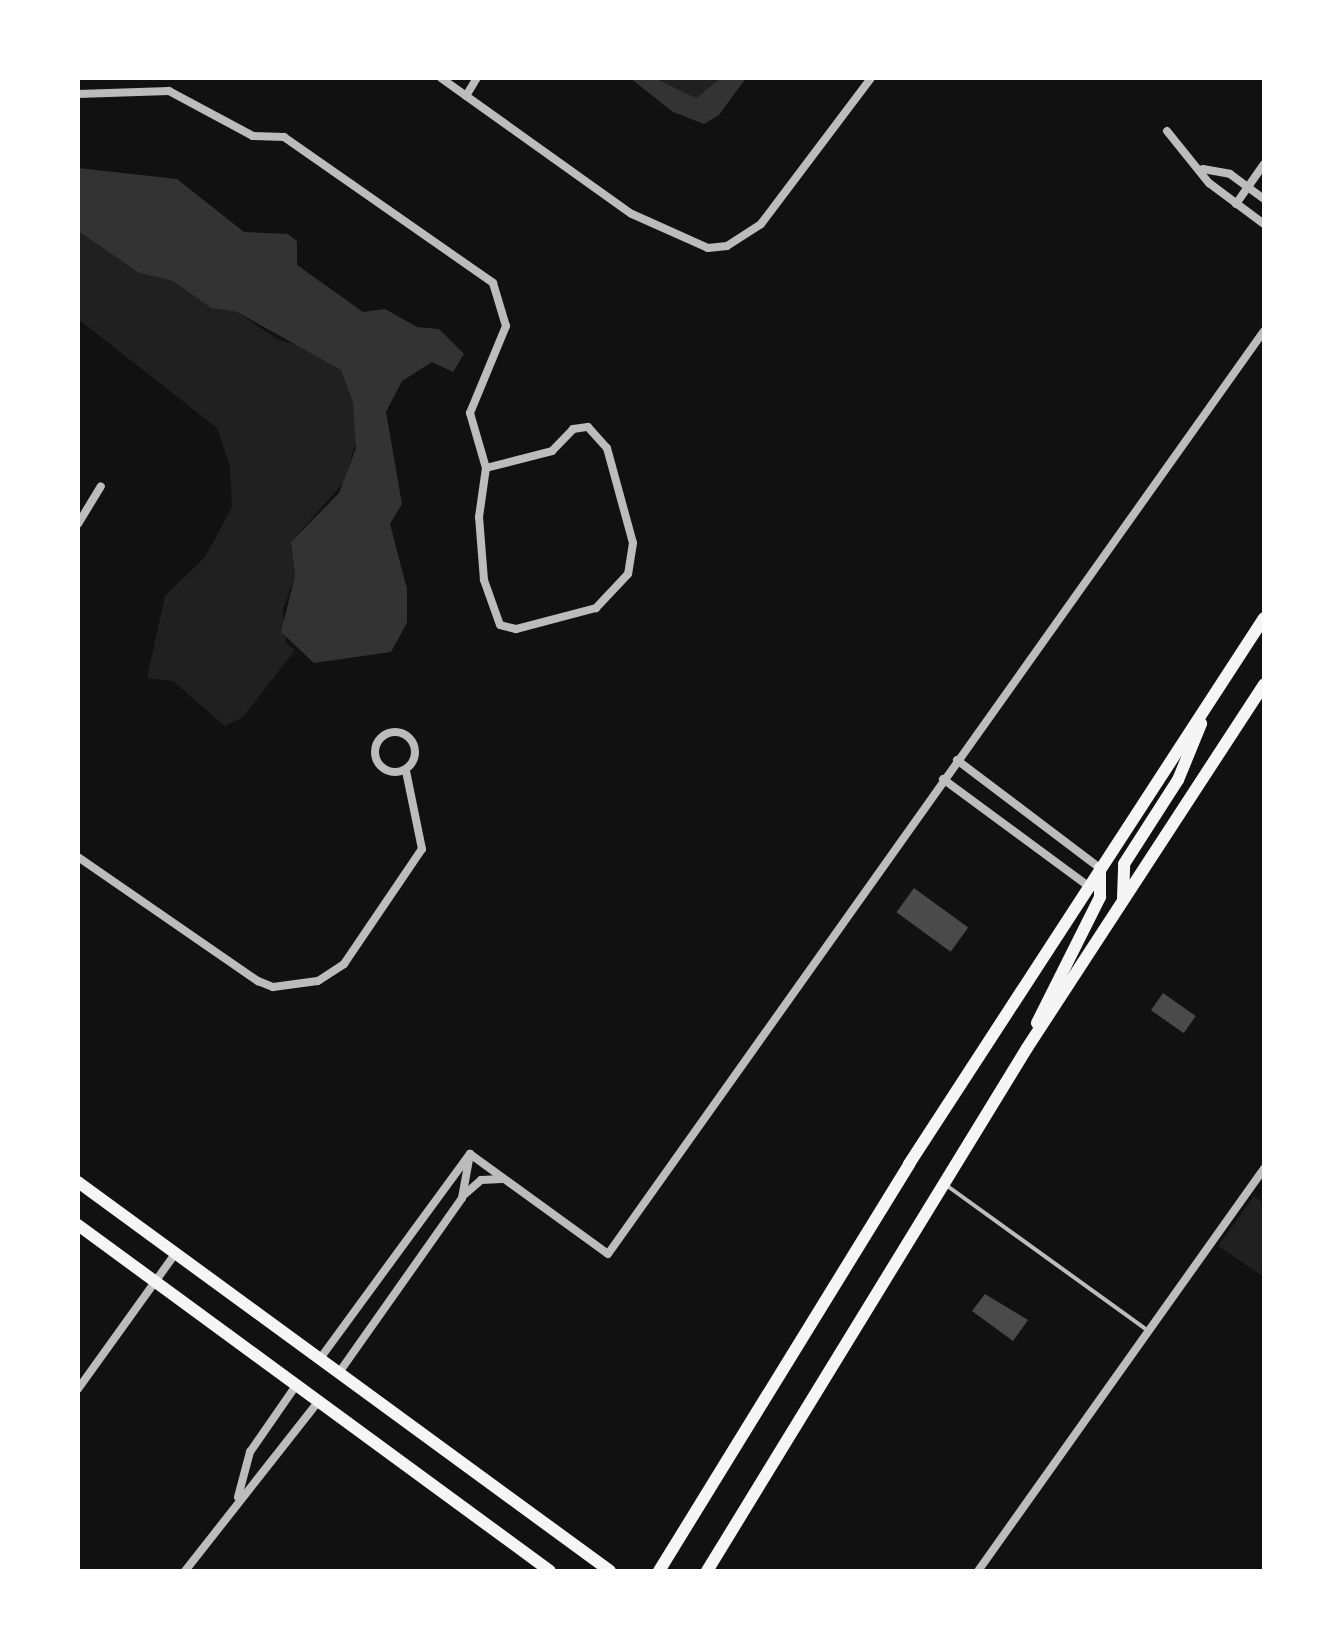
<!DOCTYPE html>
<style>
body{margin:0}
#map{position:relative;width:1342px;height:1649px;overflow:hidden;background:#111;font-family:"IBM Plex Sans",sans-serif}
div>[style]{position:absolute}
.green>*{inset:0;background:#202020}
.water>*{inset:0;background:#333}
.building>*{inset:0;background:#4a4a4a;transform-origin:0 0}
.service>*{height:4px;margin:-2px;padding:0 2px;transform-origin:2px;border-radius:2px;background:#bcbcbc}
.minor>*{height:8px;margin:-4px;padding:0 4px;transform-origin:4px;border-radius:4px;background:#bcbcbc}
.minor>.ring{margin:-4px;padding:0;box-sizing:content-box;background:none;border:8px solid #bcbcbc;border-radius:50%}
.primary>*{height:12px;margin:-6px;padding:0 6px;transform-origin:6px;border-radius:6px;background:#f5f5f5}
span{translate:-50% -50%;white-space:nowrap;text-align:center;line-height:1.15;-webkit-text-stroke:6px #fff;paint-order:stroke}
.frame{position:absolute;inset:0;border:80px solid #fff;pointer-events:none}
</style>
<div id="map">
<div class="green">
<i style="clip-path:polygon(655px 78px,721px 78px,696px 98px)"></i>
<i style="clip-path:polygon(78px 231px,139px 273px,173px 281px,211px 308px,237px 312px,277px 339px,311px 349px,341px 370px,353px 403px,358px 435px,344px 482px,291px 542px,295px 576px,283px 610px,286px 643px,295px 650px,243px 717px,225px 726px,173px 681px,147px 678px,165px 596px,205px 557px,232px 507px,230px 466px,217px 428px,78px 319px)"></i>
<i style="clip-path:polygon(1254px 1196px,1264px 1203px,1264px 1277px,1218px 1246px)"></i>
</div>
<div class="water">
<i style="clip-path:polygon(630px 78px,655px 78px,696px 98px,721px 78px,746px 78px,719px 115px,704px 124px,673px 112px)"></i>
<i style="clip-path:polygon(78px 168px,177px 179px,244px 232px,288px 234px,297px 241px,297px 265px,363px 312px,385px 309px,417px 327px,439px 329px,464px 354px,453px 372px,432px 362px,402px 381px,386px 412px,402px 504px,390px 524px,407px 589px,407px 623px,391px 652px,314px 663px,281px 632px,295px 576px,291px 542px,339px 493px,356px 448px,353px 403px,341px 370px,237px 312px,211px 308px,173px 281px,139px 273px,78px 231px)"></i>
</div>
<div class="building">
<i style="left:914px;top:888px;width:67px;height:30px;rotate:36deg"></i>
<i style="left:1163px;top:993px;width:40px;height:21px;rotate:35deg"></i>
<i style="clip-path:polygon(985px 1294px,1028px 1320px,1013px 1341px,972px 1311px)"></i>
</div>
<div class="service">
<i style="left:946px;top:1185px;width:246px;rotate:35.8deg"></i>
</div>
<div class="minor">
<i style="left:441px;top:78px;width:234px;rotate:35.5deg"></i>
<i style="left:632px;top:214px;width:83px;rotate:24.1deg"></i>
<i style="left:708px;top:248px;width:19px;rotate:-6deg"></i>
<i style="left:727px;top:246px;width:40px;rotate:-32.9deg"></i>
<i style="left:761px;top:224px;width:183px;rotate:-53deg"></i>
<i style="left:78px;top:94px;width:91px;rotate:-1.9deg"></i>
<i style="left:169px;top:91px;width:95px;rotate:28.2deg"></i>
<i style="left:253px;top:136px;width:31px;rotate:2deg"></i>
<i style="left:284px;top:137px;width:255px;rotate:34.9deg"></i>
<i style="left:493px;top:283px;width:45px;rotate:73.2deg"></i>
<i style="left:506px;top:326px;width:94px;rotate:112.5deg"></i>
<i style="left:470px;top:413px;width:57px;rotate:73.8deg"></i>
<i style="left:466px;top:96px;width:21px;rotate:-59deg"></i>
<i style="left:1167px;top:131px;width:67px;rotate:51.1deg"></i>
<i style="left:1209px;top:183px;width:69px;rotate:36.7deg"></i>
<i style="left:1203px;top:169px;width:27px;rotate:10deg"></i>
<i style="left:1230px;top:174px;width:42px;rotate:36.3deg"></i>
<i style="left:1236px;top:204px;width:49px;rotate:-55deg"></i>
<i style="left:588px;top:427px;width:28px;rotate:48deg"></i>
<i style="left:607px;top:448px;width:98px;rotate:74.7deg"></i>
<i style="left:633px;top:543px;width:31px;rotate:99deg"></i>
<i style="left:628px;top:574px;width:47px;rotate:133.3deg"></i>
<i style="left:596px;top:608px;width:83px;rotate:165.3deg"></i>
<i style="left:516px;top:629px;width:16px;rotate:-166deg"></i>
<i style="left:500px;top:625px;width:48px;rotate:-109.6deg"></i>
<i style="left:484px;top:580px;width:63px;rotate:-94.5deg"></i>
<i style="left:479px;top:517px;width:49px;rotate:-81.9deg"></i>
<i style="left:486px;top:468px;width:68px;rotate:-14.4deg"></i>
<i style="left:552px;top:451px;width:30px;rotate:-46deg"></i>
<i style="left:573px;top:429px;width:15px;rotate:-8deg"></i>
<i style="left:78px;top:524px;width:44px;rotate:-58.8deg"></i>
<i class="ring" style="left:375px;top:732px;width:32px;height:32px"></i>
<i style="left:957px;top:760px;width:179px;rotate:37.1deg"></i>
<i style="left:943px;top:779px;width:180px;rotate:36.4deg"></i>
<i style="left:78px;top:857px;width:219px;rotate:34.6deg"></i>
<i style="left:258px;top:981px;width:16px;rotate:22deg"></i>
<i style="left:273px;top:987px;width:45px;rotate:-7.6deg"></i>
<i style="left:318px;top:981px;width:31px;rotate:-33deg"></i>
<i style="left:344px;top:964px;width:139px;rotate:-55.9deg"></i>
<i style="left:422px;top:849px;width:80px;rotate:-101.6deg"></i>
<i style="left:470px;top:1154px;width:170px;rotate:35.9deg"></i>
<i style="left:608px;top:1254px;width:1132px;rotate:-54.6deg"></i>
<i style="left:465px;top:1194px;width:21px;rotate:-41deg"></i>
<i style="left:481px;top:1180px;width:21px;rotate:-3deg"></i>
<i style="left:319px;top:1360px;width:254px;rotate:-53.8deg"></i>
<i style="left:338px;top:1374px;width:215px;rotate:-54.8deg"></i>
<i style="left:462px;top:1198px;width:45px;rotate:-79.7deg"></i>
<i style="left:78px;top:1389px;width:163px;rotate:-54.3deg"></i>
<i style="left:238px;top:1497px;width:47px;rotate:-75.1deg"></i>
<i style="left:250px;top:1452px;width:83px;rotate:-55.3deg"></i>
<i style="left:185px;top:1571px;width:215px;rotate:-51.8deg"></i>
<i style="left:978px;top:1571px;width:494px;rotate:-54.6deg"></i>
</div>
<div class="primary">
<i style="left:1123px;top:898px;width:34px;rotate:-88deg"></i>
<i style="left:1124px;top:864px;width:100px;rotate:-57.3deg"></i>
<i style="left:1178px;top:780px;width:61px;rotate:-67.7deg"></i>
<i style="left:1037px;top:1023px;width:141px;rotate:-63.4deg"></i>
<i style="left:1100px;top:897px;width:29px;rotate:-90deg"></i>
<i style="left:78px;top:1182px;width:659px;rotate:36.17deg"></i>
<i style="left:78px;top:1225px;width:585px;rotate:36.24deg"></i>
<i style="left:659px;top:1571px;width:478px;rotate:-58.4deg"></i>
<i style="left:909px;top:1164px;width:651px;rotate:-56.97deg"></i>
<i style="left:707px;top:1571px;width:613px;rotate:-58.54deg"></i>
<i style="left:1027px;top:1048px;width:434px;rotate:-56.9deg"></i>
</div>
<div class="frame"></div>
</div>
